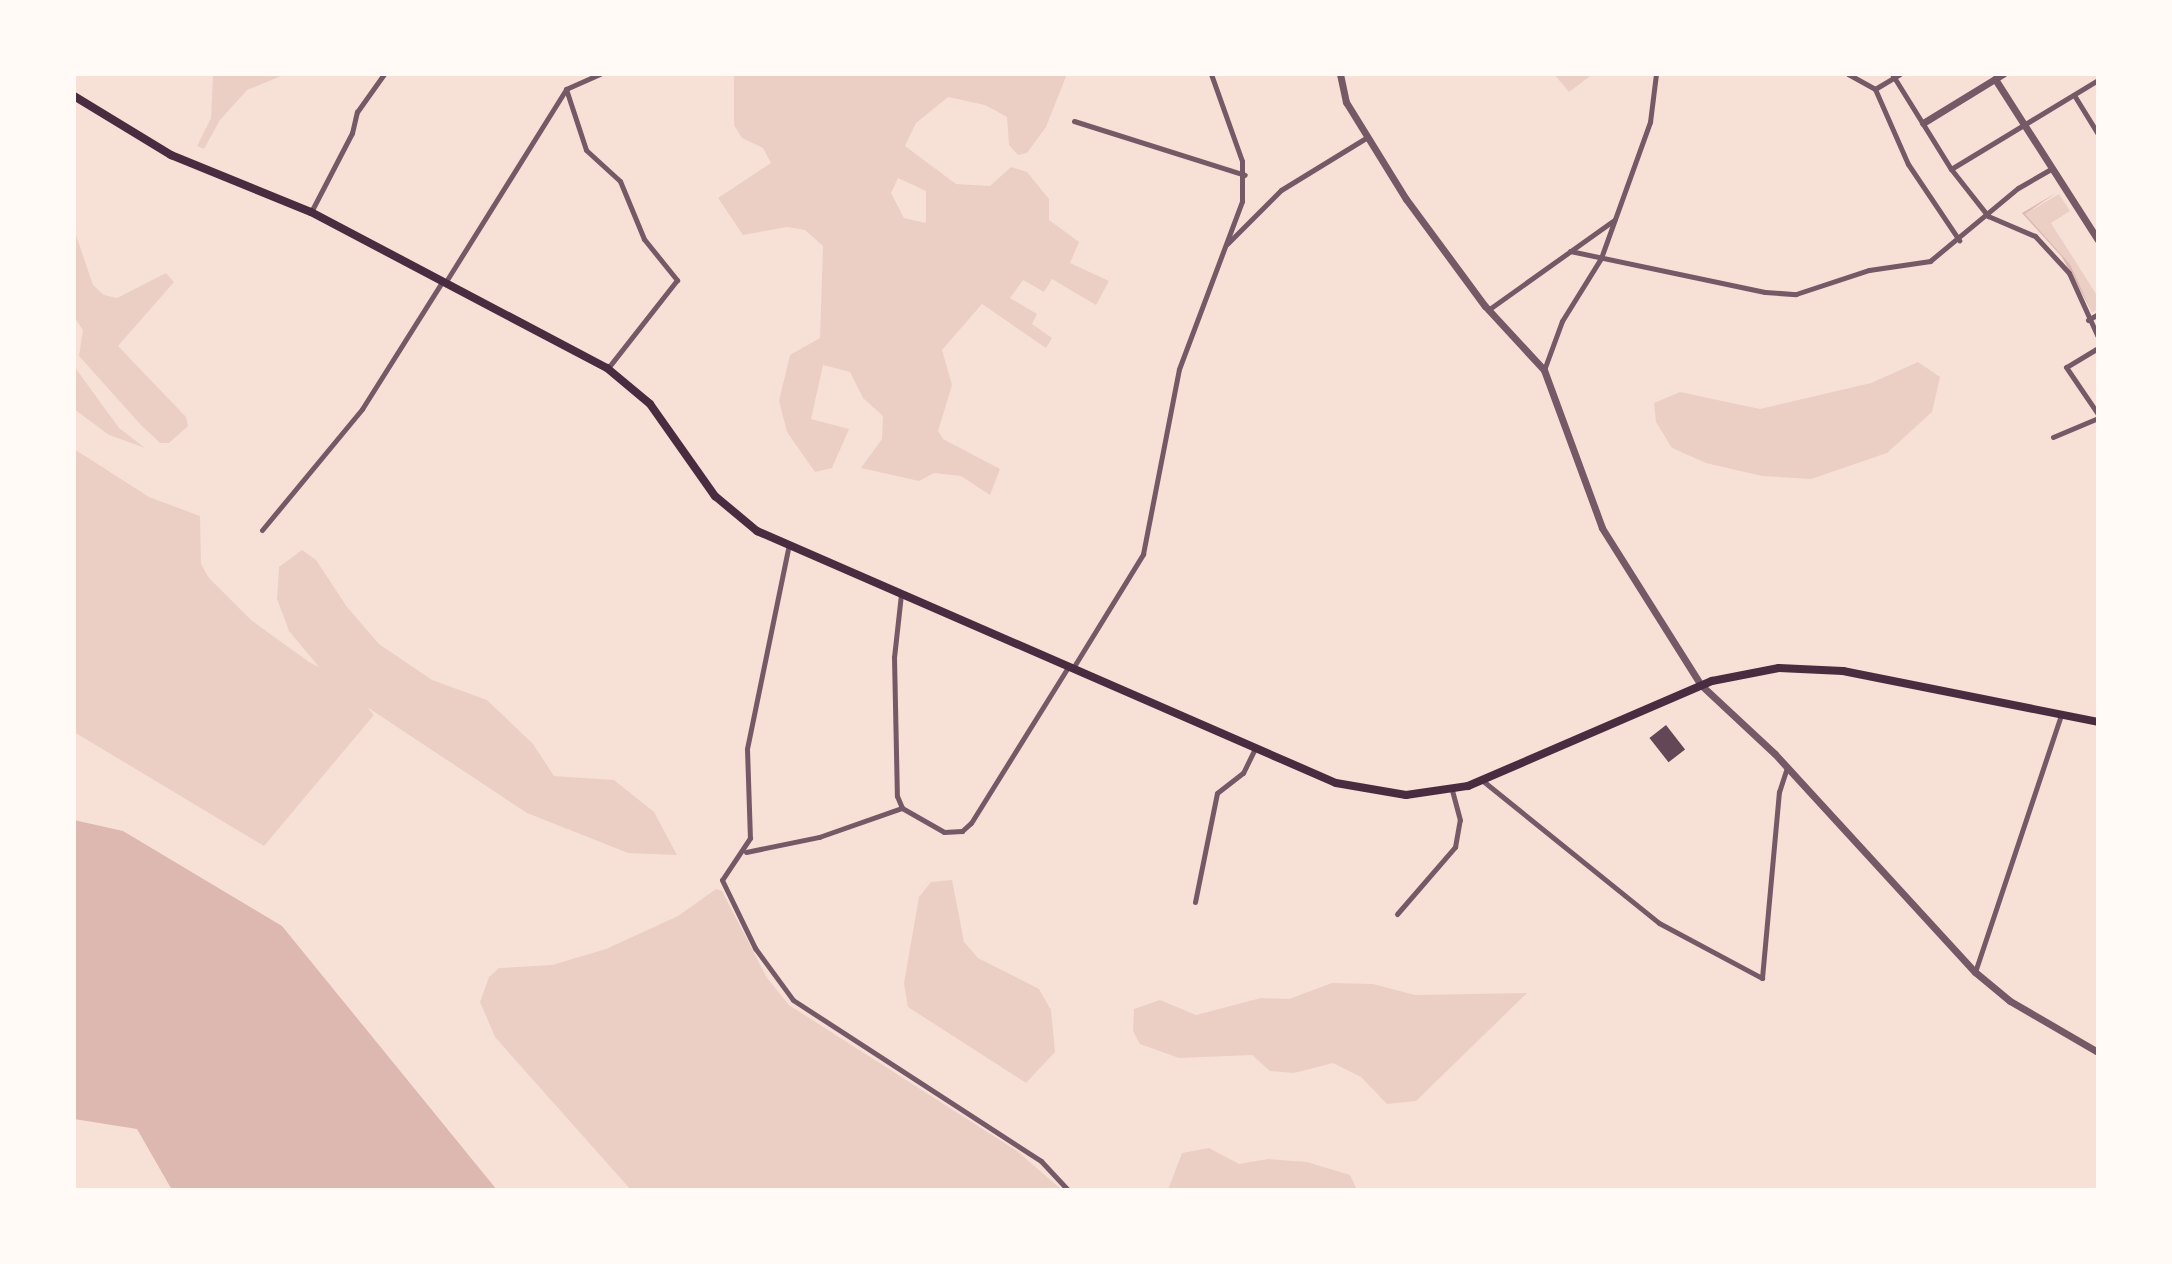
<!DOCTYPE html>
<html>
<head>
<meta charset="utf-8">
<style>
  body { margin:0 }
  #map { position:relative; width:2172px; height:1264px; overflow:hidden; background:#f7e1d7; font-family:Mulish,sans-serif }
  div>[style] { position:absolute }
  .green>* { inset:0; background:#ebcfc5 }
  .water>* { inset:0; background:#dcb8b0 }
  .building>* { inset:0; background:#644757; transform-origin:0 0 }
  .minor>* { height:5px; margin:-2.5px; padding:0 2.5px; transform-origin:2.5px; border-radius:2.5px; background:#755966 }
  .tertiary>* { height:7px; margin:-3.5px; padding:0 3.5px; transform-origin:3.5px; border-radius:3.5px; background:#755966 }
  .primary>* { height:8px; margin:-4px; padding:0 4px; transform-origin:4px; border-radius:4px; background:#4a2c40 }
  span { translate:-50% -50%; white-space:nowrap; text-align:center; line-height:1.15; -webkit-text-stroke:6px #fffaf5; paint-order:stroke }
  .frame { position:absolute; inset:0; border:76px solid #fffaf5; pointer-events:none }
</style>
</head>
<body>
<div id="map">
  <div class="green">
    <div style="clip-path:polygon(213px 74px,286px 74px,247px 90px,220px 120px,204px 149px,197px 146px,211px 118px)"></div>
    <div style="clip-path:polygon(evenodd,734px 74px,1067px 74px,1046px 127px,1027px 153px,1018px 155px,1009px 145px,1007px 117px,985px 105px,948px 97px,916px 123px,905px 146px,956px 184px,990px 186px,1011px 167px,1027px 172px,1049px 199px,1049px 220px,1079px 242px,1070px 263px,1109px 281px,1096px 305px,1052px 279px,1044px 292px,1023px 280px,1010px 298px,1037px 314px,1032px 324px,1052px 338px,1046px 348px,982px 304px,942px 350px,952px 385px,938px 431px,943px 439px,1000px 469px,990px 495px,961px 476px,934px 473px,919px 481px,861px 468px,882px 439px,883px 416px,863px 398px,850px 372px,823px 365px,811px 419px,849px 429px,832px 468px,815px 472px,787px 432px,779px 401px,790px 355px,820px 338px,823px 246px,805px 230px,787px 227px,743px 235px,718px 198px,771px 163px,763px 148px,742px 138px,734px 125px,734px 74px,898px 178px,926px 191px,926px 223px,904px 218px,891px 193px,898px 178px)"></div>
    <div style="clip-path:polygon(1554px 74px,1593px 74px,1569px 92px)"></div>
    <div style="clip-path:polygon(2059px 194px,2070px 211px,2051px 223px,2098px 297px,2098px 309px,2092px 313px,2070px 264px,2025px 214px)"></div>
    <div style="clip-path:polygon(74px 229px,93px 285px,104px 295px,117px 298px,166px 273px,174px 282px,118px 346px,186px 417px,188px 426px,169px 443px,160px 443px,140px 424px,79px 356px,83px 330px,74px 317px)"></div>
    <div style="clip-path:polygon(1918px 362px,1940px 377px,1932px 412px,1887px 453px,1811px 479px,1762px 476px,1706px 463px,1672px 448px,1656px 422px,1654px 403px,1680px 392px,1760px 409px,1871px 383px)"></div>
    <div style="clip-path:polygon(74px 366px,119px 428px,145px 448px,109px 435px,74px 409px)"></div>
    <div style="clip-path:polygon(74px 449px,149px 497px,200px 516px,201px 564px,209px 578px,251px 620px,309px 662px,319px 667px,289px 631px,277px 599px,279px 567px,302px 550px,316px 560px,347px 607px,379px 644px,432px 680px,487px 700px,533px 744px,554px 776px,614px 780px,654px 812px,677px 855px,628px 853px,527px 813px,367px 707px,374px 715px,264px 846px,74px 732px)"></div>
    <div style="clip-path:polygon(952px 880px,964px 942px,978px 958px,1039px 989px,1051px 1010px,1055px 1052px,1026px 1083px,908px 1007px,904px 983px,919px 897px,931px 882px)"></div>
    <div style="clip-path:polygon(716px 889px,722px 891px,767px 978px,789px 1005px,1017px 1151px,1062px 1190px,631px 1190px,495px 1037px,480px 1002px,489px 977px,499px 968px,552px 965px,606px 949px,678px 916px)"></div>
    <div style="clip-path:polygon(1332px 983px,1373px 984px,1415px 995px,1527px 993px,1416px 1101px,1387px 1104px,1361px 1077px,1333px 1063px,1294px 1073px,1270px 1071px,1252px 1055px,1179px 1058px,1140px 1044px,1133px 1031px,1134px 1009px,1160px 1000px,1196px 1015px,1261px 998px,1289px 999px)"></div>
    <div style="clip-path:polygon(1209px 1148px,1239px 1164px,1268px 1159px,1307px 1162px,1350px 1175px,1357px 1190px,1168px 1190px,1182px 1153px)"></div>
  </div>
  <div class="water">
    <div style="clip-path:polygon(2056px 193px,2025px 214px,2070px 264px,2091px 310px,2062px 257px,2022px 213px)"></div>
    <div style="clip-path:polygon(74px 820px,123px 831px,282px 926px,497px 1190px,172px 1190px,137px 1129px,74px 1119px)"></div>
  </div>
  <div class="building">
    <div style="left:1666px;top:725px;width:31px;height:21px;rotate:52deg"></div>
  </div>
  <div class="minor">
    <div style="left:1848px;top:74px;width:31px;rotate:29deg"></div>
    <div style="left:1875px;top:89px;width:82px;rotate:66.3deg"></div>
    <div style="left:1908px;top:164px;width:92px;rotate:56.1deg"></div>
    <div style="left:1892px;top:74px;width:112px;rotate:58.2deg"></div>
    <div style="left:1951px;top:169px;width:60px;rotate:51.8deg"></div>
    <div style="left:1988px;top:216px;width:51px;rotate:23.1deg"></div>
    <div style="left:2035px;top:236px;width:50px;rotate:47.4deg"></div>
    <div style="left:2069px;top:273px;width:70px;rotate:65.6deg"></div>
    <div style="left:566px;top:89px;width:64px;rotate:71.8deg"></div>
    <div style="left:586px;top:150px;width:46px;rotate:42.4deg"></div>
    <div style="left:620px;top:181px;width:63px;rotate:67.5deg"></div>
    <div style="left:644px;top:239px;width:53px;rotate:51.2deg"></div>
    <div style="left:677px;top:280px;width:112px;rotate:128.1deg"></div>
    <div style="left:1875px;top:89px;width:29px;rotate:-31deg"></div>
    <div style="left:2074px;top:95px;width:46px;rotate:58.4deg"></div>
    <div style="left:1074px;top:121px;width:179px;rotate:17.5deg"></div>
    <div style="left:1951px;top:169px;width:172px;rotate:-31.2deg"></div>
    <div style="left:311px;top:212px;width:89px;rotate:-62.6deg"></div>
    <div style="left:352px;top:133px;width:22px;rotate:-77deg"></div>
    <div style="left:357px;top:112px;width:47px;rotate:-54.6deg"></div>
    <div style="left:1227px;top:244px;width:76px;rotate:-45deg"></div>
    <div style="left:1281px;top:190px;width:100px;rotate:-31.5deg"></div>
    <div style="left:1570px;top:251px;width:199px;rotate:11.9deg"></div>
    <div style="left:1765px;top:292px;width:31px;rotate:4deg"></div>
    <div style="left:1796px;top:294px;width:77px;rotate:-18.2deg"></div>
    <div style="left:1869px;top:270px;width:62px;rotate:-8.4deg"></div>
    <div style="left:1930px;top:261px;width:114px;rotate:-39.7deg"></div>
    <div style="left:2018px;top:188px;width:39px;rotate:-30deg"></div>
    <div style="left:445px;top:283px;width:229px;rotate:-58deg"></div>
    <div style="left:566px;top:89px;width:37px;rotate:-24deg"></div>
    <div style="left:1488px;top:310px;width:155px;rotate:-35.5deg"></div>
    <div style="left:2088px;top:320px;width:12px;rotate:-31deg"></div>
    <div style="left:2098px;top:348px;width:37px;rotate:149deg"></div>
    <div style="left:2066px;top:367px;width:57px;rotate:55.8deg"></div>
    <div style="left:1544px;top:370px;width:52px;rotate:-69.8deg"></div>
    <div style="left:1562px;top:321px;width:74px;rotate:-58.2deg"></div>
    <div style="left:1601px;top:258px;width:145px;rotate:-70.2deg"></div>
    <div style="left:1650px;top:122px;width:48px;rotate:-82.9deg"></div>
    <div style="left:2053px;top:437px;width:49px;rotate:-22.9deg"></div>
    <div style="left:262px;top:530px;width:157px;rotate:-50.4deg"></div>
    <div style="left:362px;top:409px;width:150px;rotate:-57.8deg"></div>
    <div style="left:789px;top:544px;width:209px;rotate:101.6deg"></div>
    <div style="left:747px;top:749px;width:89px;rotate:88.1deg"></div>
    <div style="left:750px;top:838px;width:50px;rotate:123.7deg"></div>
    <div style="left:722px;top:880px;width:76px;rotate:64.1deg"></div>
    <div style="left:755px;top:948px;width:64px;rotate:53.8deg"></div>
    <div style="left:793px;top:1000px;width:296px;rotate:33deg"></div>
    <div style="left:1041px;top:1161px;width:40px;rotate:47deg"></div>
    <div style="left:901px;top:594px;width:63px;rotate:96.3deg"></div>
    <div style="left:894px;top:657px;width:139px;rotate:88.8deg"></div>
    <div style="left:897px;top:796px;width:13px;rotate:67deg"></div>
    <div style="left:902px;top:808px;width:48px;rotate:29.7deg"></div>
    <div style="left:944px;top:832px;width:18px;rotate:-3deg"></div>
    <div style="left:962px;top:831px;width:12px;rotate:-42deg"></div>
    <div style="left:971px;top:823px;width:184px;rotate:-58.1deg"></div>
    <div style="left:1073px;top:668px;width:134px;rotate:-58.4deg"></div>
    <div style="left:1143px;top:554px;width:188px;rotate:-79deg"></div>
    <div style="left:1179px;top:369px;width:179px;rotate:-69.4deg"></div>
    <div style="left:1242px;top:201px;width:40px;rotate:-90deg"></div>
    <div style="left:1242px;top:161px;width:92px;rotate:-109.6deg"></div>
    <div style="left:1483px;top:781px;width:226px;rotate:38.9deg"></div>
    <div style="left:1659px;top:923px;width:117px;rotate:28.1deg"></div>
    <div style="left:1762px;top:978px;width:187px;rotate:-84.8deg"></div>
    <div style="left:1779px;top:792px;width:25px;rotate:-72deg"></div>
    <div style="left:746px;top:852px;width:75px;rotate:-11.6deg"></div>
    <div style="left:819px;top:837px;width:88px;rotate:-19.3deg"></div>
    <div style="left:1195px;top:902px;width:111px;rotate:-78.6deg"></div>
    <div style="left:1217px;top:793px;width:33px;rotate:-38deg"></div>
    <div style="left:1243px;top:773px;width:28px;rotate:-64deg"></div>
    <div style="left:1397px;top:914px;width:89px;rotate:-49.1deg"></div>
    <div style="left:1455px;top:847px;width:27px;rotate:-80deg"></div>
    <div style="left:1460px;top:820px;width:31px;rotate:-105deg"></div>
    <div style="left:1975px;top:972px;width:271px;rotate:-71.5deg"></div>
  </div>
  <div class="tertiary">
    <div style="left:1340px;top:74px;width:29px;rotate:78deg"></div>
    <div style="left:1346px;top:102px;width:114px;rotate:58.3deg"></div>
    <div style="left:1406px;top:199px;width:133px;rotate:53.6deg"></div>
    <div style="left:1485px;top:306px;width:87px;rotate:47.3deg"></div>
    <div style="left:1544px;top:370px;width:168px;rotate:69.8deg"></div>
    <div style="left:1602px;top:528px;width:186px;rotate:57.8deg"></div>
    <div style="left:1701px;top:685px;width:101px;rotate:43deg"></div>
    <div style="left:1775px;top:754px;width:296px;rotate:47.5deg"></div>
    <div style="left:1975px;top:972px;width:45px;rotate:39.6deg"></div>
    <div style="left:2010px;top:1001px;width:102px;rotate:30.1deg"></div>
    <div style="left:1995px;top:79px;width:191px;rotate:57.4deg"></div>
    <div style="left:1923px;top:123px;width:94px;rotate:-31.5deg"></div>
  </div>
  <div class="primary">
    <div style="left:74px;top:96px;width:114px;rotate:31.3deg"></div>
    <div style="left:171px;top:155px;width:151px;rotate:22.2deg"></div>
    <div style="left:311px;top:212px;width:335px;rotate:27.8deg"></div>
    <div style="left:607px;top:368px;width:56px;rotate:39.9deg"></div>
    <div style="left:650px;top:404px;width:113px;rotate:54.8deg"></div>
    <div style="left:715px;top:496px;width:55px;rotate:39.8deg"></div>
    <div style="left:757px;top:531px;width:631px;rotate:23.52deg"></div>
    <div style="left:1336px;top:783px;width:71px;rotate:9.7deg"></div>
    <div style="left:1406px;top:795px;width:63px;rotate:-8.3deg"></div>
    <div style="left:1468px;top:786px;width:266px;rotate:-23.3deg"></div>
    <div style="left:1712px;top:681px;width:68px;rotate:-11deg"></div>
    <div style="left:1779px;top:668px;width:64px;rotate:2.7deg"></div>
    <div style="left:1843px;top:671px;width:260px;rotate:11.3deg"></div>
  </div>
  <div class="frame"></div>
</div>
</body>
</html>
